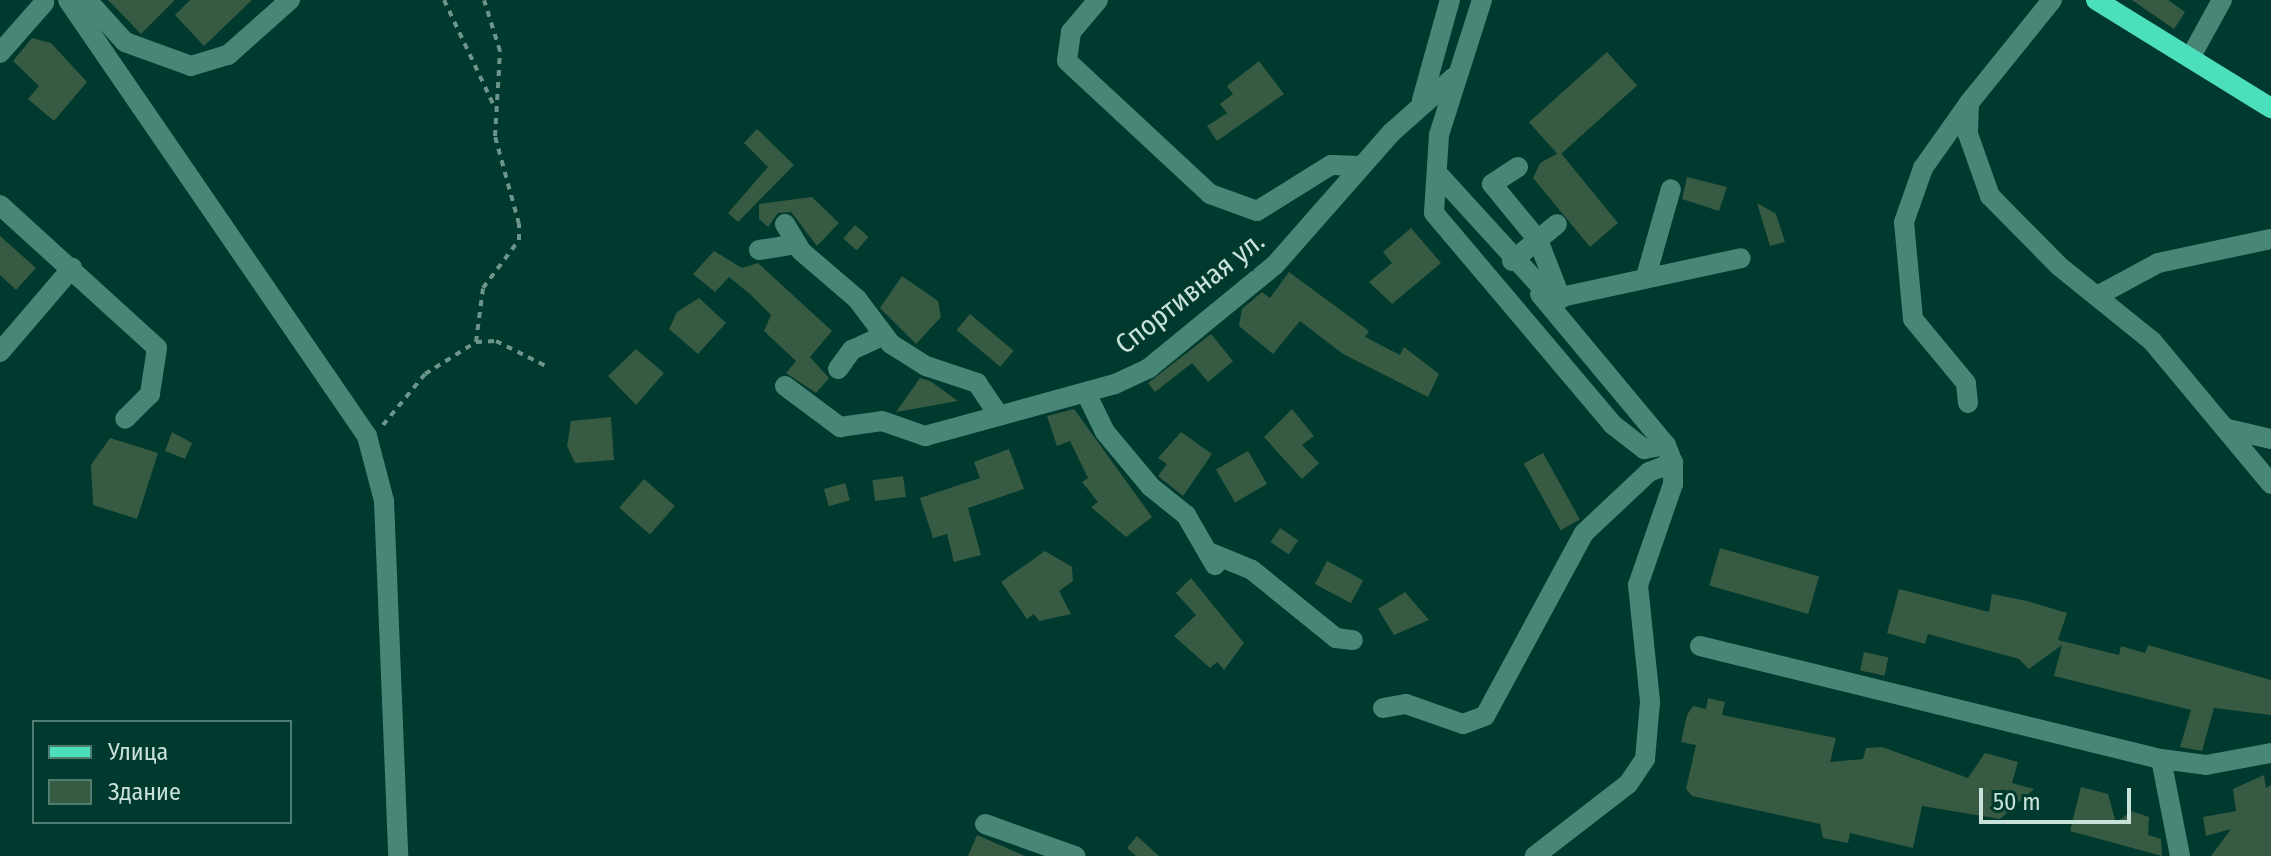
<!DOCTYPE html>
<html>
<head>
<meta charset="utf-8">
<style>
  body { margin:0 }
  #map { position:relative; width:2271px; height:856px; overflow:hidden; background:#00392d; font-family:"Fira Sans Condensed",sans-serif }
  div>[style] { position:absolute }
  .building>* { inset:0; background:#365b42; transform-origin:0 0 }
  .path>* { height:4px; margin-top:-2px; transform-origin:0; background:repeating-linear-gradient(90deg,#6d958b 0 6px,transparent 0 12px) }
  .minor>* { height:20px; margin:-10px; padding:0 10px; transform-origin:10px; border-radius:10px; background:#488776 }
  .major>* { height:20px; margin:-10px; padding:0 10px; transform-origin:10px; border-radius:10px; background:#4cdfbc }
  span { translate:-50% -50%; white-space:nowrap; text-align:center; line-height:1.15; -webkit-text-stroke:8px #00392d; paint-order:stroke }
  .street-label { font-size:28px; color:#c8e2d9 }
  .legend { position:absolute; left:32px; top:720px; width:260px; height:104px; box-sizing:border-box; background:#00392d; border:2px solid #507d72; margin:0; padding:10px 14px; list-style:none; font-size:24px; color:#c8e2d9 }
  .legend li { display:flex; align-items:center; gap:16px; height:40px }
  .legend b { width:40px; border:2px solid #507d72 }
  .scale { position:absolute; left:1979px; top:788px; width:152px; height:36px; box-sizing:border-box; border:4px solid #c8e2d9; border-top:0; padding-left:10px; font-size:24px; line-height:28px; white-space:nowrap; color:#c8e2d9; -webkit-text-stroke:6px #00392d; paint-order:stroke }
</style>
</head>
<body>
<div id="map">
  <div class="building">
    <div style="clip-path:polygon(108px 0,175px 0,141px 34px)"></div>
    <div style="clip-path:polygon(190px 0,252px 0,204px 46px,175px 15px)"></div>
    <div style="clip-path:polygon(2132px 0,2168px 0,2185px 12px,2174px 29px)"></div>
    <div style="clip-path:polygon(32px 38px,51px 43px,87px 82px,54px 121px,28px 99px,39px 86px,13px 61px)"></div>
    <div style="left:1607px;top:52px;width:45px;height:105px;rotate:48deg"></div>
    <div style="clip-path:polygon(1259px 61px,1284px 94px,1217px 141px,1207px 126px,1227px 113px,1220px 104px,1233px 94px,1227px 86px)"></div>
    <div style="clip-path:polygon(757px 129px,794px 165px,738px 222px,728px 213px,768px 167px,744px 143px)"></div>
    <div style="clip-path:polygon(1560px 152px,1618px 223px,1590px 247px,1533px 178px,1540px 163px)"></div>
    <div style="clip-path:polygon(1687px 177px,1727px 187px,1719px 211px,1682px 199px)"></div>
    <div style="clip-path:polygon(812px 197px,839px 223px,817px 246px,791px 212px,778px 213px,768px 227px,759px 219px,759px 204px)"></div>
    <div style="clip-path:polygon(1757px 203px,1776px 214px,1785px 242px,1770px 246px)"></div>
    <div style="left:855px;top:225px;width:18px;height:18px;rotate:41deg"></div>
    <div style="clip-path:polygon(1411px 228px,1441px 263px,1392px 304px,1369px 282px,1392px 263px,1383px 252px)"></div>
    <div style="clip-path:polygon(0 236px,36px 268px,16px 290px,0 275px)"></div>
    <div style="clip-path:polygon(714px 251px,742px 268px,758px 263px,832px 331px,810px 357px,829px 378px,816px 393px,786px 373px,796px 361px,764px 331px,771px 315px,751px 295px,729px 277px,715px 292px,693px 274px)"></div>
    <div style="clip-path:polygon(1289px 272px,1369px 331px,1365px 337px,1400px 355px,1404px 347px,1439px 374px,1428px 397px,1343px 354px,1300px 321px,1273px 354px,1239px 326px,1242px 309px,1262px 292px,1270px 298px)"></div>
    <div style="clip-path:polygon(902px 276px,938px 301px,941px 317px,916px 344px,880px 308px)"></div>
    <div style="clip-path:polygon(699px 298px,726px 323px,698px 354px,669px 329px,677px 312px)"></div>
    <div style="left:970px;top:314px;width:57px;height:21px;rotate:40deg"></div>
    <div style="clip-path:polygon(1211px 334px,1233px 361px,1208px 382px,1192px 363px,1155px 392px,1148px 383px)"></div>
    <div style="clip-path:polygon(636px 349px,664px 373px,636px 405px,608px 376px)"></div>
    <div style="clip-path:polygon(920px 378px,930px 381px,958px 401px,896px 412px)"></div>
    <div style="clip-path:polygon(1074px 409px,1152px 517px,1126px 537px,1091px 507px,1098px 502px,1082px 482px,1088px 478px,1070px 441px,1057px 446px,1047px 416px)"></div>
    <div style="clip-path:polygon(1292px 409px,1314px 436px,1302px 445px,1319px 463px,1302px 479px,1264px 437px)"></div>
    <div style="clip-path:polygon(611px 417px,614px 460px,575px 463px,567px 446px,571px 421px)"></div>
    <div style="clip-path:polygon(172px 432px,192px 443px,185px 459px,165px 451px)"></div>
    <div style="clip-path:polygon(1181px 432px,1212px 454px,1183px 496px,1158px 476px,1167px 464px,1158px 458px)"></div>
    <div style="clip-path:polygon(110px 438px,158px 453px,137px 519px,93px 505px,91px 465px)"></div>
    <div style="clip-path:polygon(1009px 449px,1024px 489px,968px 508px,981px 555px,954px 562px,947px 534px,933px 538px,920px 498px,980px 478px,974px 462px)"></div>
    <div style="left:1248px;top:451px;width:38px;height:37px;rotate:60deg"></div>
    <div style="left:1543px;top:453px;width:76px;height:22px;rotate:61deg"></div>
    <div style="left:903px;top:476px;width:21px;height:31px;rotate:82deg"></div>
    <div style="left:644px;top:479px;width:41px;height:38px;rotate:41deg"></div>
    <div style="left:845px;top:483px;width:18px;height:22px;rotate:74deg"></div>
    <div style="left:1280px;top:528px;width:22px;height:17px;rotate:34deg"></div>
    <div style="left:1720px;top:548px;width:103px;height:39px;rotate:16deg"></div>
    <div style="clip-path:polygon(1045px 551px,1072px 567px,1073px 581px,1059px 591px,1071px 614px,1039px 621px,1034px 614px,1027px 619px,1001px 582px)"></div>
    <div style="left:1327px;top:561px;width:41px;height:26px;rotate:28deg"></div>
    <div style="clip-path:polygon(1191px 578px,1244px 643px,1224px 670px,1217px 662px,1210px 668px,1174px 636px,1196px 615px,1176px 593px)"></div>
    <div style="clip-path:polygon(1899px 589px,1989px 612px,1992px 594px,2027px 601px,2067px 613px,2058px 640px,2119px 655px,2121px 646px,2145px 653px,2148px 645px,2271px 680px,2271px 715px,2214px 708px,2202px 751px,2180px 747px,2191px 710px,2054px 676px,2062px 645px,2029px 669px,2019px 659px,1928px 634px,1925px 644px,1887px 633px)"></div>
    <div style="clip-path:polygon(1405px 592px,1429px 620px,1394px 635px,1378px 609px)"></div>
    <div style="left:1864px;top:652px;width:25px;height:19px;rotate:12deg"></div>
    <div style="clip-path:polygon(1708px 698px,1725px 702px,1722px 715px,1836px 738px,1830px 762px,1863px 759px,1866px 748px,1882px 747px,1968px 778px,1985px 753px,2018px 762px,2012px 783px,2034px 789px,2000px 819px,1922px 806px,1913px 848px,1850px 833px,1848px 843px,1823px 838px,1820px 824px,1692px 796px,1686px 789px,1696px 745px,1681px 742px,1687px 715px,1693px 706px,1706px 709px)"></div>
    <div style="clip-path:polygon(2264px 775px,2266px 788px,2271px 785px,2271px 856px,2211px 856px,2231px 829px,2206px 836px,2203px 817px,2236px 811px,2233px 789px)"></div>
    <div style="clip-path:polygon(2081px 787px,2108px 794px,2116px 823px,2131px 811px,2149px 817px,2148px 835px,2161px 839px,2162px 856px,2070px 831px)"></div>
    <div style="clip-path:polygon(977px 835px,1025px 856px,968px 856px)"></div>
    <div style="clip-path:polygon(1137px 836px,1159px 856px,1136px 856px,1127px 848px)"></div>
  </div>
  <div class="path">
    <div style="left:444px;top:0;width:117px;rotate:64.7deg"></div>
    <div style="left:476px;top:342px;width:54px;rotate:-82.6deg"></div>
    <div style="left:483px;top:288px;width:60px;rotate:-53.1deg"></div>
    <div style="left:519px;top:240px;width:16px;rotate:-90deg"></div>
    <div style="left:519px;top:224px;width:91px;rotate:-105.3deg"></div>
    <div style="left:495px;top:136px;width:85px;rotate:-86.6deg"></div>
    <div style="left:500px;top:51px;width:53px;rotate:-107.4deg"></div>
    <div style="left:383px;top:425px;width:66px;rotate:-50.5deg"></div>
    <div style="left:425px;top:374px;width:60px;rotate:-32.1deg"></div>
    <div style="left:476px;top:342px;width:20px;rotate:-3deg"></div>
    <div style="left:496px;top:341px;width:58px;rotate:26.6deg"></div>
  </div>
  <div class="minor">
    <div style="left:68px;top:0;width:529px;rotate:55.56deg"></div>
    <div style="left:367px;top:436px;width:67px;rotate:75.3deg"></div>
    <div style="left:384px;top:501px;width:355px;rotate:87.7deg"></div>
    <div style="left:87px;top:0;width:57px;rotate:47.9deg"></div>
    <div style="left:125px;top:42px;width:70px;rotate:20deg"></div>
    <div style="left:191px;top:66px;width:39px;rotate:-17deg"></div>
    <div style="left:228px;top:55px;width:83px;rotate:-41.6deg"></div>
    <div style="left:1098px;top:0;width:42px;rotate:130.2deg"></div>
    <div style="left:1071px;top:32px;width:29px;rotate:98deg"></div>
    <div style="left:1067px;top:61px;width:195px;rotate:42.9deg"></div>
    <div style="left:1210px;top:194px;width:50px;rotate:19.9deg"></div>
    <div style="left:1257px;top:211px;width:87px;rotate:-31.9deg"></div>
    <div style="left:1331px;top:165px;width:29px;rotate:2deg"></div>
    <div style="left:1482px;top:0;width:142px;rotate:107.7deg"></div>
    <div style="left:1439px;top:135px;width:78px;rotate:93.7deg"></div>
    <div style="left:1434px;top:213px;width:276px;rotate:49.8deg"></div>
    <div style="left:1612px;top:424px;width:41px;rotate:38deg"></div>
    <div style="left:1644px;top:449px;width:22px;rotate:-10deg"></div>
    <div style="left:1666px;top:445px;width:19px;rotate:69deg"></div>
    <div style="left:1673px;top:463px;width:21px;rotate:90deg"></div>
    <div style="left:1673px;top:484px;width:107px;rotate:109.1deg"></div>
    <div style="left:1638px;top:585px;width:118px;rotate:84.1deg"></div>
    <div style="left:1650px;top:702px;width:57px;rotate:95deg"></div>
    <div style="left:1645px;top:759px;width:30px;rotate:124deg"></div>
    <div style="left:1628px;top:784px;width:118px;rotate:142.3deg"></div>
    <div style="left:2052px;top:0;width:132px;rotate:128.9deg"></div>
    <div style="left:1969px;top:103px;width:31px;rotate:92deg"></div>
    <div style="left:1968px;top:134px;width:66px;rotate:70.5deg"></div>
    <div style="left:1990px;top:196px;width:98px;rotate:45.4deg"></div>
    <div style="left:2059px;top:266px;width:119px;rotate:38.9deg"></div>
    <div style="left:2152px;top:341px;width:186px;rotate:50.2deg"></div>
    <div style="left:0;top:53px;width:67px;rotate:-48.7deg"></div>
    <div style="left:2190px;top:58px;width:66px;rotate:-61.1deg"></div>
    <div style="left:1422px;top:100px;width:104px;rotate:-74.4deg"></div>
    <div style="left:1518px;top:167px;width:31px;rotate:147deg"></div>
    <div style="left:1492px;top:184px;width:72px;rotate:50.6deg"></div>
    <div style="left:1538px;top:240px;width:63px;rotate:68.7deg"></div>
    <div style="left:1438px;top:174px;width:169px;rotate:47.6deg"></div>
    <div style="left:1552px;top:299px;width:193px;rotate:-12.2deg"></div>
    <div style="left:0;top:205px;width:212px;rotate:42.3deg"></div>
    <div style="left:157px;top:348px;width:47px;rotate:98.7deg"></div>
    <div style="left:150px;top:394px;width:35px;rotate:135deg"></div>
    <div style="left:785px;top:224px;width:31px;rotate:59deg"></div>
    <div style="left:801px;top:251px;width:74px;rotate:40.6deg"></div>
    <div style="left:857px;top:299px;width:56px;rotate:52.9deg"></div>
    <div style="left:891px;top:344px;width:41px;rotate:32.2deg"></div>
    <div style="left:926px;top:366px;width:54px;rotate:18.4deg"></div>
    <div style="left:977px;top:383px;width:37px;rotate:56deg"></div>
    <div style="left:759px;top:250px;width:38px;rotate:-9deg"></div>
    <div style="left:1512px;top:261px;width:58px;rotate:-39.4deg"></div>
    <div style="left:1647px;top:273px;width:87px;rotate:-74.1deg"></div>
    <div style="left:1540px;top:294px;width:197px;rotate:50.2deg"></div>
    <div style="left:2097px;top:296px;width:69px;rotate:-28.4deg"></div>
    <div style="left:2158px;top:263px;width:116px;rotate:-12deg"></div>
    <div style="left:0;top:352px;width:111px;rotate:-49.4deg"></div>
    <div style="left:838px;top:369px;width:24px;rotate:-54deg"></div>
    <div style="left:852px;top:350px;width:35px;rotate:-25deg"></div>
    <div style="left:785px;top:386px;width:69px;rotate:36.7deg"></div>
    <div style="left:840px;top:427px;width:42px;rotate:-8.1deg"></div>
    <div style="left:882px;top:421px;width:46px;rotate:19.2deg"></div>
    <div style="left:925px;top:436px;width:197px;rotate:-15.3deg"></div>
    <div style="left:1115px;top:384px;width:38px;rotate:-25deg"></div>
    <div style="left:1149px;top:368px;width:163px;rotate:-39.3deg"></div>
    <div style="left:1275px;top:265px;width:176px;rotate:-48.7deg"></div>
    <div style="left:1391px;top:133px;width:84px;rotate:-41.6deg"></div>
    <div style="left:1086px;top:393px;width:43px;rotate:64deg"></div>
    <div style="left:1105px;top:432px;width:72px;rotate:50.1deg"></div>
    <div style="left:1151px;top:487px;width:45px;rotate:38.7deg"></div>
    <div style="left:1186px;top:515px;width:58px;rotate:59.9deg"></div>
    <div style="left:1968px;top:403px;width:20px;rotate:-96deg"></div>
    <div style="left:1966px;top:383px;width:83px;rotate:-129.6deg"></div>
    <div style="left:1913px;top:319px;width:97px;rotate:-95.3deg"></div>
    <div style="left:1904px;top:222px;width:57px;rotate:-70.6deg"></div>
    <div style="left:1923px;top:168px;width:80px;rotate:-54.7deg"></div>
    <div style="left:2228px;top:429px;width:44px;rotate:13.1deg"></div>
    <div style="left:1211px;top:553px;width:44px;rotate:22.5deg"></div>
    <div style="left:1252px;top:570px;width:108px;rotate:39deg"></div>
    <div style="left:1336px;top:638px;width:17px;rotate:7deg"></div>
    <div style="left:1700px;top:646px;width:475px;rotate:13.8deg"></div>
    <div style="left:2161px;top:759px;width:45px;rotate:7.6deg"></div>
    <div style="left:2206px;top:765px;width:66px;rotate:-10.5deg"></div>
    <div style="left:1383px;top:708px;width:23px;rotate:-10deg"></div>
    <div style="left:1406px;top:704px;width:60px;rotate:19.3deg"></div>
    <div style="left:1463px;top:724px;width:23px;rotate:-20deg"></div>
    <div style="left:1485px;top:716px;width:208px;rotate:-61.6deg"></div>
    <div style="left:1584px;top:533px;width:89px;rotate:-43.2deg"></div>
    <div style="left:1649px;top:472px;width:26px;rotate:-21deg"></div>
    <div style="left:2161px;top:759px;width:99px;rotate:78.9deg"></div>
    <div style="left:985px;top:824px;width:96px;rotate:19.6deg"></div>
  </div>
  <div class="major">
    <div style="left:2096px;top:0;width:206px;rotate:31.7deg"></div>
  </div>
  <div class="street-label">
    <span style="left:1190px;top:293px;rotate:-38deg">Спортивная ул.</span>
  </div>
  <ul class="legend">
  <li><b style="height:10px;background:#4cdfbc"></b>Улица</li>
  <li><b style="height:22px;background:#365b42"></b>Здание</li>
  </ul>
  <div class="scale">50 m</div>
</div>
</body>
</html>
